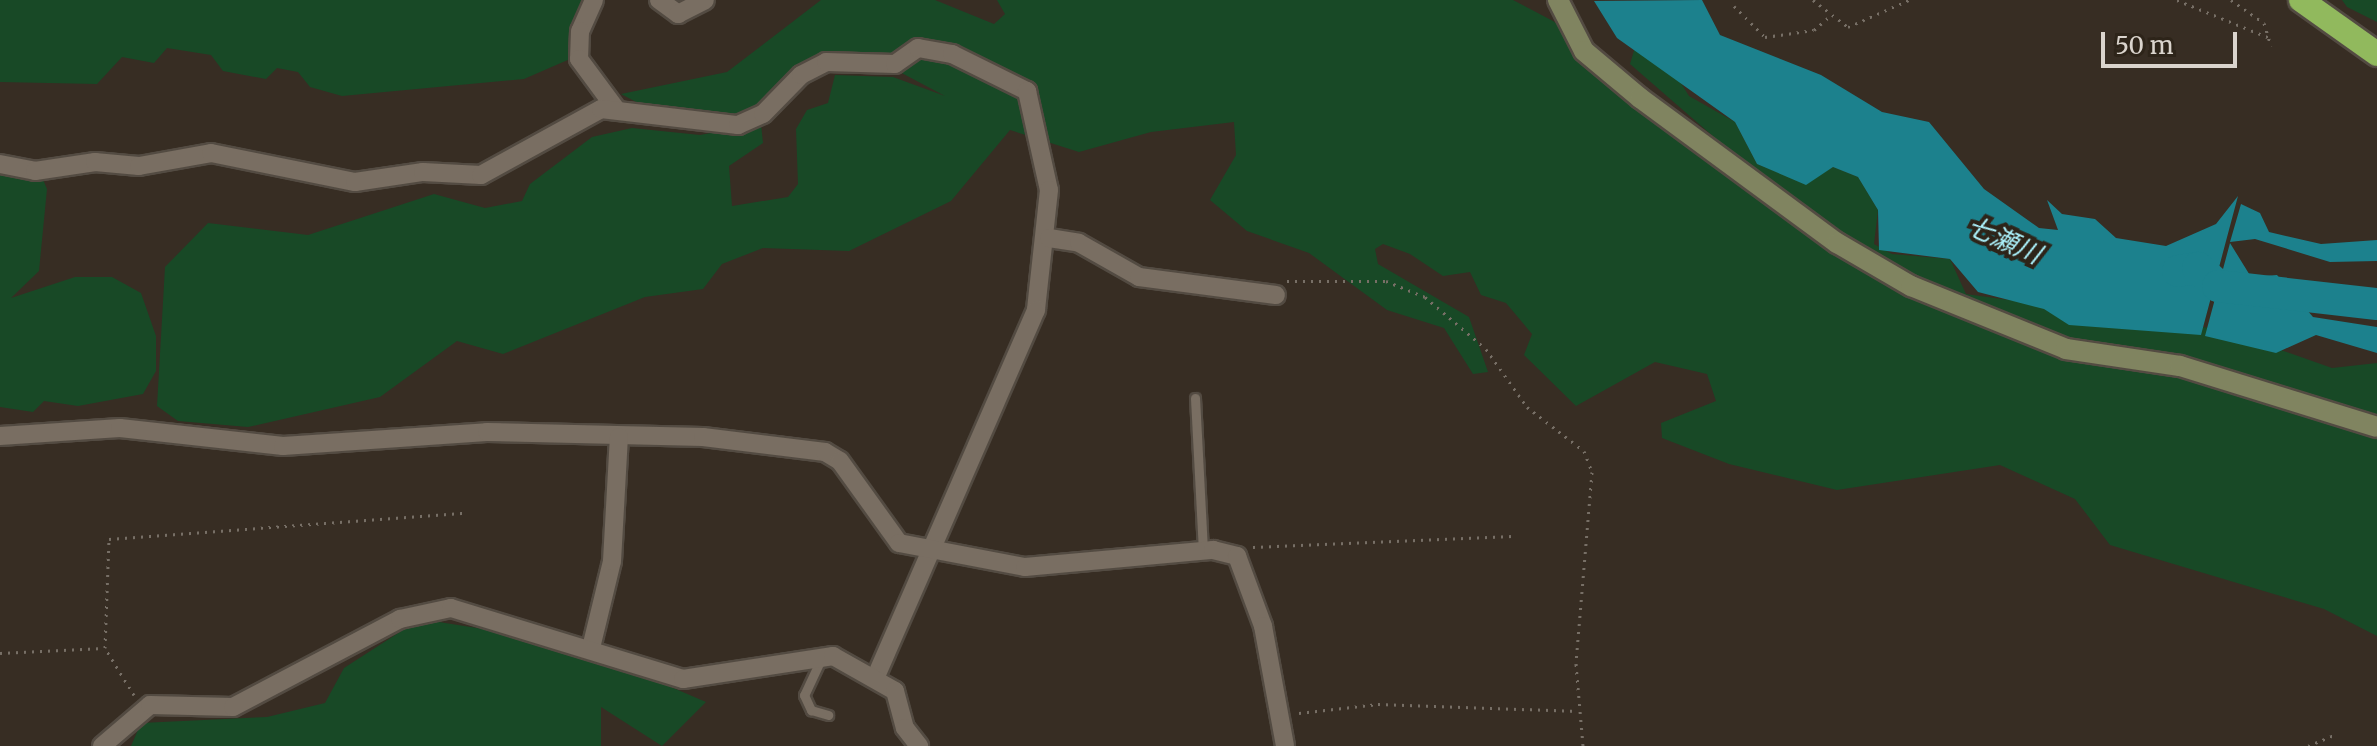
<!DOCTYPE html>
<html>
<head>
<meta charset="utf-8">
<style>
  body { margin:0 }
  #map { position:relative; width:2377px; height:746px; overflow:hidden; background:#372d23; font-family:Merriweather,"Noto Sans JP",serif }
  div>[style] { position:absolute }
  .green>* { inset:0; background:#184926 }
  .water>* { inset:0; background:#1c818d }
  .river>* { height:32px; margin:-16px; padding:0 16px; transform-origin:16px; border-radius:16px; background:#1c818d }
  .path>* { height:3px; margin-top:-1.5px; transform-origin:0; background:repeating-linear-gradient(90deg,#776f66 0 2px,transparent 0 8px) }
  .roads { filter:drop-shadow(2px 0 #534b42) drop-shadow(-2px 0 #534b42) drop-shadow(0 2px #534b42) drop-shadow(0 -2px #534b42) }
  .lane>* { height:9px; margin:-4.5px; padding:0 4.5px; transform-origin:4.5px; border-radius:4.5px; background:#796e62 }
  .street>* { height:18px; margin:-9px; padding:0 9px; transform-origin:9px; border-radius:9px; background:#796e62 }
  .secondary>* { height:20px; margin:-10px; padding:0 10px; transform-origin:10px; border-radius:10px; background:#808460 }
  .highway>* { height:24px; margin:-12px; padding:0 12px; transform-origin:12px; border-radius:12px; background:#91b95d }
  span { translate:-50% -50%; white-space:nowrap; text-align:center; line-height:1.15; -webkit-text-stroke:8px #2d2419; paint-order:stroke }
  .water-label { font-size:26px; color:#acf2fc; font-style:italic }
  .scale { position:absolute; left:2101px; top:32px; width:136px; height:36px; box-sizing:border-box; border:4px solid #dad4cd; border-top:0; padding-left:10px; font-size:24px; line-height:28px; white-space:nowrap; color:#dad4cd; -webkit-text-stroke:6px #2d2419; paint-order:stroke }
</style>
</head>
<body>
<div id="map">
  <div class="green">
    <div style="clip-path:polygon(0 0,597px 0,570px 59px,524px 79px,342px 96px,310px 87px,298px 72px,277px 68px,266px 79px,223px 71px,211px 55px,167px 48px,154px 63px,122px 57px,97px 84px,0 82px)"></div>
    <div style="clip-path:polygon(821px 0,935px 0,994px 24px,1005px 14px,997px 0,1513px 0,1553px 21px,1745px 164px,1630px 64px,1635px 47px,1669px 64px,1689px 96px,1735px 122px,1757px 164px,1799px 181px,1833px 167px,1858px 177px,1878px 210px,1874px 244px,1892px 254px,1950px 259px,1966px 294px,2224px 330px,2332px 368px,2377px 363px,2377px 418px,2324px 416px,2377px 438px,2377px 636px,2324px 609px,2110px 545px,2075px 499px,2000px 465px,1837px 490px,1729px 464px,1662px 438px,1661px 423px,1716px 401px,1707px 374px,1655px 362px,1576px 406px,1524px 355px,1532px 334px,1506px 303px,1481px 295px,1470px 272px,1443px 276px,1410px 254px,1383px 244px,1375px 249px,1378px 264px,1469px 317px,1488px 372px,1473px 374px,1444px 328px,1387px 310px,1309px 253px,1247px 231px,1210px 200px,1236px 155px,1234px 122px,1151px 132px,1079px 152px,1010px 130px,951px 201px,849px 251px,763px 248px,722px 264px,703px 289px,645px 297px,503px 354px,457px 341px,380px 397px,248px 427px,178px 421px,157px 406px,165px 267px,208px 223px,308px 235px,434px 194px,485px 208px,522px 201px,530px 184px,592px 137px,632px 128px,700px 135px,761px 124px,763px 143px,729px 166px,732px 206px,788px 197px,798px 184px,796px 129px,807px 110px,828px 103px,835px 75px,893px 77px,945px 96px,864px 53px,829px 56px,755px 109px,735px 115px,640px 104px,621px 94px,727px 72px)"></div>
    <div style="clip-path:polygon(2342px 0,2377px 0,2377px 22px,2347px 7px)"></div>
    <div style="clip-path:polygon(0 164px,42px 177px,47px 189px,39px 271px,11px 298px,75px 277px,112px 277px,141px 293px,156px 336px,156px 371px,143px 394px,78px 406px,44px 401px,33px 412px,0 407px)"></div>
    <div style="clip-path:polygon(420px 619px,566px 642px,706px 702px,662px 746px,601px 707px,601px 746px,131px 746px,141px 723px,267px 717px,325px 703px,344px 668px)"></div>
  </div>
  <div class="water">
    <div style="clip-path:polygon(1702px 0,1720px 35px,1821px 75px,1882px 112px,1929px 122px,1984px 189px,2039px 228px,2058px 230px,2047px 200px,2062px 214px,2095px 219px,2116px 238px,2166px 246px,2216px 224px,2238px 196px,2201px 335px,2069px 325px,2044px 309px,1978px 292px,1950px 259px,1879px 250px,1878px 210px,1858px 177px,1833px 167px,1806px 185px,1757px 164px,1735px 122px,1617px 38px,1594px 1px)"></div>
    <div style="clip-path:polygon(2241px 204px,2260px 213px,2269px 232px,2321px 244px,2377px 240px,2377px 261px,2330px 262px,2255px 239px,2230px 242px)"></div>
    <div style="clip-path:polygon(2230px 243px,2251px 277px,2277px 275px,2313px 317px,2377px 327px,2377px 353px,2316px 335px,2276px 353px,2205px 336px)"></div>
  </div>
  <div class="river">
    <div style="left:2178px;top:271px;width:20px;rotate:-9deg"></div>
    <div style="left:2198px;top:268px;width:27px;rotate:42deg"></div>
    <div style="left:2218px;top:286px;width:160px;rotate:6.5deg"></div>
  </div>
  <div class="path">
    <div style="left:1813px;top:0;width:44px;rotate:37.6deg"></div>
    <div style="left:1848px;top:27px;width:67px;rotate:-23.9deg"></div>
    <div style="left:2177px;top:0;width:100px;rotate:22.2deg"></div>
    <div style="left:2231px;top:0;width:40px;rotate:34.9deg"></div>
    <div style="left:2264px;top:23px;width:24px;rotate:73deg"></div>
    <div style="left:1734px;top:6px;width:44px;rotate:45deg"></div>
    <div style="left:1765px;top:37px;width:49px;rotate:-8.1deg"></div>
    <div style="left:1814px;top:30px;width:20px;rotate:-41deg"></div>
    <div style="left:1287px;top:281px;width:99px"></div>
    <div style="left:1386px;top:281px;width:42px;rotate:22.3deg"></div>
    <div style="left:1425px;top:297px;width:80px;rotate:40.4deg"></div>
    <div style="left:1486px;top:349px;width:71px;rotate:54.7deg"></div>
    <div style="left:1527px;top:407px;width:72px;rotate:37.7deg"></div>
    <div style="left:1584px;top:451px;width:22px;rotate:69deg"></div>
    <div style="left:1592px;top:472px;width:193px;rotate:94.8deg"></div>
    <div style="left:1576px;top:664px;width:82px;rotate:85.1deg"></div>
    <div style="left:1253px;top:547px;width:260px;rotate:-2.4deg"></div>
    <div style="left:0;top:653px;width:104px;rotate:-2.8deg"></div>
    <div style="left:134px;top:695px;width:55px;rotate:-121.7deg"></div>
    <div style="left:105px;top:648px;width:109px;rotate:-87.9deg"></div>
    <div style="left:109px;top:539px;width:357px;rotate:-4.2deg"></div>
    <div style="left:1299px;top:713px;width:80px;rotate:-6.5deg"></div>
    <div style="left:1378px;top:704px;width:200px;rotate:2deg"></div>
    <div style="left:2308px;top:746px;width:30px;rotate:-23deg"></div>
  </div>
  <div class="roads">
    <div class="lane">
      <div style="left:1195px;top:398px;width:153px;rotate:87deg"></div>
      <div style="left:821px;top:659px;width:40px;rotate:115deg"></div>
      <div style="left:804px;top:695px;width:17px;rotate:65deg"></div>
      <div style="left:811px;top:710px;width:18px;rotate:16deg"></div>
    </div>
    <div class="street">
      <div style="left:594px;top:0;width:34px;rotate:114deg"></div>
      <div style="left:580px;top:31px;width:28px;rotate:92deg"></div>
      <div style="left:579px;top:59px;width:62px;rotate:53.5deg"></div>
      <div style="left:659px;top:0;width:24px;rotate:36deg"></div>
      <div style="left:678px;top:14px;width:30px;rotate:-27deg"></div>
      <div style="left:0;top:164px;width:36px;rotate:11deg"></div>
      <div style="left:35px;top:171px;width:61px;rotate:-8.5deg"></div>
      <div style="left:95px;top:162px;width:44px;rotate:5.2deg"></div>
      <div style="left:139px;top:166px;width:73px;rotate:-10.2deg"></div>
      <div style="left:211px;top:153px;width:147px;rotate:11.4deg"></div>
      <div style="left:355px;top:182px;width:69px;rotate:-8.4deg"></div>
      <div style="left:423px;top:172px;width:58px;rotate:3deg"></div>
      <div style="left:481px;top:175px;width:137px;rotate:-28.8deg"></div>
      <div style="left:601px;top:109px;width:138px;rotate:6.7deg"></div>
      <div style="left:738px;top:125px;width:27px;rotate:-24deg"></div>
      <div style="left:763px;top:114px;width:54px;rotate:-45.7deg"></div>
      <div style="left:801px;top:75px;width:28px;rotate:-27deg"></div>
      <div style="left:826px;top:62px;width:69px;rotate:1.7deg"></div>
      <div style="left:895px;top:64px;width:28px;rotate:-35deg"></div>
      <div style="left:918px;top:48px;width:35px;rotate:10deg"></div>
      <div style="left:952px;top:54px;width:84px;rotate:26.3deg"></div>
      <div style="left:1027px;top:91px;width:101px;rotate:77.5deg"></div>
      <div style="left:1049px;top:190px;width:121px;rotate:96.2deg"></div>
      <div style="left:1036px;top:310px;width:399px;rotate:113.6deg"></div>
      <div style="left:1049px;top:238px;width:30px;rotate:9deg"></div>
      <div style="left:1079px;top:243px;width:69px;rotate:29.5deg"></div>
      <div style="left:1139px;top:277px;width:138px;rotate:7.5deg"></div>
      <div style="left:0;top:436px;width:120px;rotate:-3.8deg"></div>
      <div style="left:120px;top:428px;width:164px;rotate:6.3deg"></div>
      <div style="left:283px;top:446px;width:204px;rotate:-3.9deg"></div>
      <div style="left:487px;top:432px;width:216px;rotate:1.3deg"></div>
      <div style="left:703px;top:437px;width:123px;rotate:7deg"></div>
      <div style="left:825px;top:452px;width:17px;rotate:31deg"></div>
      <div style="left:840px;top:461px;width:101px;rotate:54.3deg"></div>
      <div style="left:899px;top:543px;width:128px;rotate:10.8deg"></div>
      <div style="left:1025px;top:567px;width:189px;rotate:-5.2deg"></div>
      <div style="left:1213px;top:550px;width:25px;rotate:14deg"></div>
      <div style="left:1237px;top:556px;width:75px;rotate:69.6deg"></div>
      <div style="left:1263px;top:626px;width:122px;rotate:79.6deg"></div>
      <div style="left:591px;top:648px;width:89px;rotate:-76.4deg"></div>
      <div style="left:612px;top:561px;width:124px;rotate:-86.8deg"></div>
      <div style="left:102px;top:746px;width:63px;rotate:-40.5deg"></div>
      <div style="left:150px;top:705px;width:83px;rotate:1.4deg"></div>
      <div style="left:233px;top:707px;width:189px;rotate:-27.8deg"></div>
      <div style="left:400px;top:619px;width:52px;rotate:-12.2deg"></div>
      <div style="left:451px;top:608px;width:243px;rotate:17deg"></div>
      <div style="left:683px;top:679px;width:152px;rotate:-8.7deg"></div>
      <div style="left:833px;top:656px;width:71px;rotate:29.4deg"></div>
      <div style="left:895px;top:691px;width:38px;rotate:75deg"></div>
      <div style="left:905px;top:728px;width:23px;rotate:52deg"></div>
    </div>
    <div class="secondary">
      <div style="left:1558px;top:0;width:57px;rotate:63deg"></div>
      <div style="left:1584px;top:51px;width:73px;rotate:40deg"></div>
      <div style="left:1640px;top:98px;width:245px;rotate:36.4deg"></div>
      <div style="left:1837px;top:243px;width:86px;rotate:30.2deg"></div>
      <div style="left:1911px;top:286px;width:167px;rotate:22.1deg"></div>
      <div style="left:2066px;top:349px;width:115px;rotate:8.5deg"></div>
      <div style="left:2180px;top:366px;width:206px;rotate:17.2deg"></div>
    </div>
    <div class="highway">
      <div style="left:2301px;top:0;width:93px;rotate:35.4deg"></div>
    </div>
  </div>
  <div class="water-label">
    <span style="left:2004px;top:240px;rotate:24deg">七瀬川</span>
  </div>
  <div class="scale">50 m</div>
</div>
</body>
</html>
